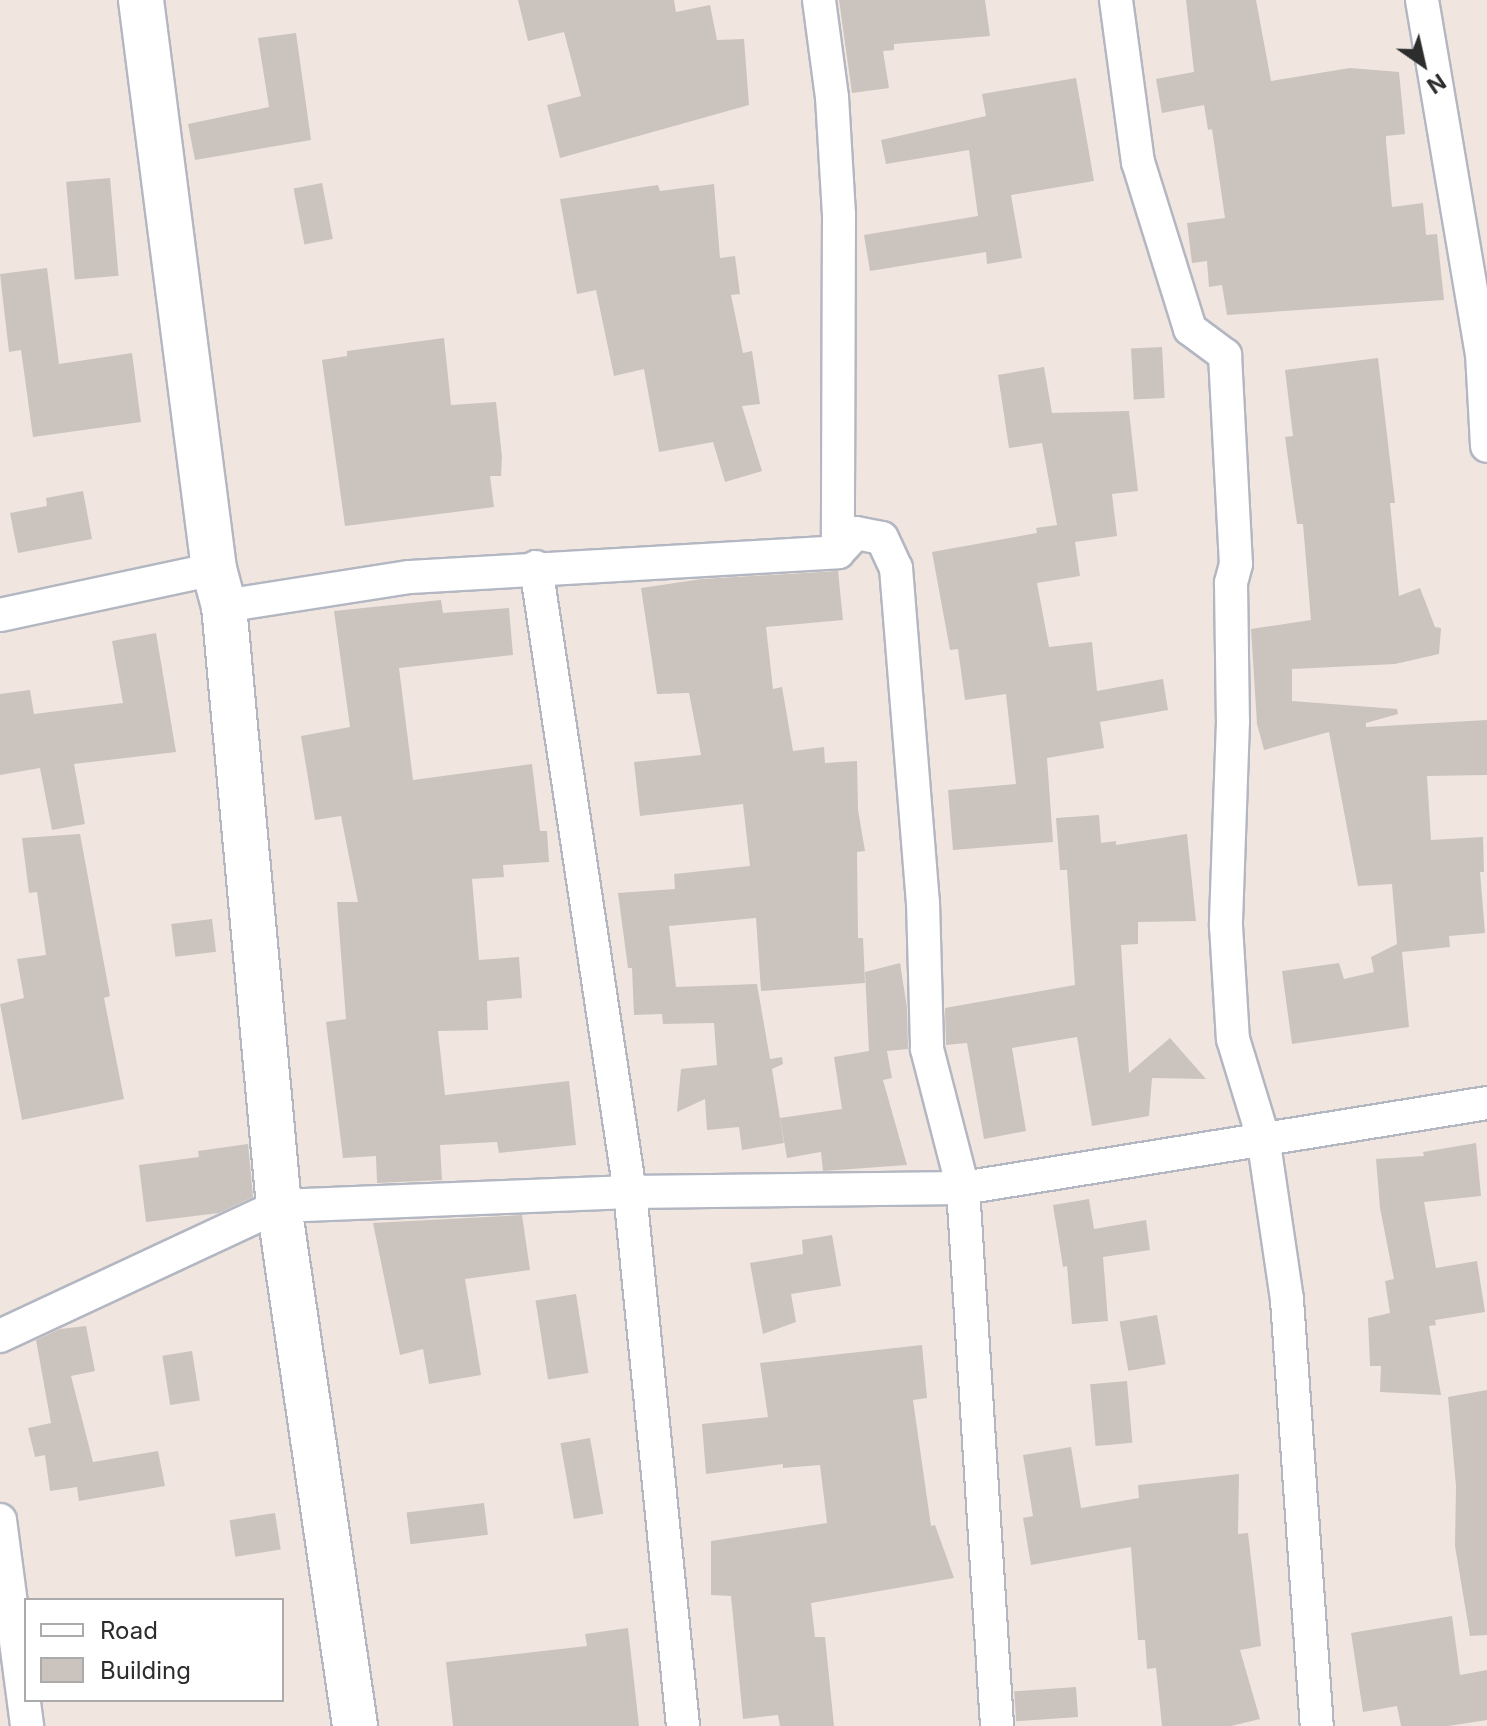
<!DOCTYPE html>
<html>
<head>
<meta charset="utf-8">
<style>
  body { margin:0 }
  #map { position:relative; width:1487px; height:1726px; overflow:hidden; background:#f0e6df; font-family:Inter,sans-serif }
  div>[style] { position:absolute }
  .building>* { inset:0; background:#cbc3be; transform-origin:0 0 }
  .roads { filter:drop-shadow(2px 0 #b3b7c2) drop-shadow(-2px 0 #b3b7c2) drop-shadow(0 2px #b3b7c2) drop-shadow(0 -2px #b3b7c2) }
  .street>* { height:32px; margin:-16px; padding:0 16px; transform-origin:16px; border-radius:16px; background:#fff }
  .secondary>* { height:44px; margin:-22px; padding:0 22px; transform-origin:22px; border-radius:22px; background:#fff }
  span { translate:-50% -50%; white-space:nowrap; text-align:center; line-height:1.15; -webkit-text-stroke:7px #fff; paint-order:stroke }
  .legend { position:absolute; left:24px; top:1598px; width:260px; height:104px; box-sizing:border-box; background:#fff; border:2px solid #ababab; margin:0; padding:10px 14px; list-style:none; font-size:24px; color:#2d2d2d }
  .legend li { display:flex; align-items:center; gap:16px; height:40px }
  .legend b { width:40px; border:2px solid #ababab }
  .north { position:absolute; left:1383px; top:24px; width:80px; height:80px; -webkit-text-stroke:6px #fff; paint-order:stroke; rotate:146deg; font-size:22px; font-weight:700; line-height:32px; text-align:center; color:#2d2d2d }
  .north::after { content:''; display:block; margin:auto; width:28px; height:36px; background:#2d2d2d; clip-path:polygon(50% 0,100% 100%,50% 72%,0 100%) }
</style>
</head>
<body>
<div id="map">
  <div class="building">
    <div style="clip-path:polygon(518px 0,674px 0,676px 12px,710px 5px,717px 40px,744px 39px,749px 105px,560px 158px,547px 105px,581px 96px,564px 32px,528px 41px)"></div>
    <div style="clip-path:polygon(839px 0,985px 0,990px 36px,894px 44px,894px 50px,883px 51px,889px 88px,852px 93px)"></div>
    <div style="clip-path:polygon(1186px 0,1256px 0,1271px 81px,1350px 68px,1399px 72px,1405px 134px,1386px 136px,1386px 141px,1392px 207px,1423px 203px,1426px 235px,1437px 234px,1444px 300px,1227px 315px,1222px 285px,1209px 287px,1207px 261px,1192px 263px,1187px 223px,1225px 218px,1212px 129px,1208px 130px,1204px 105px,1162px 113px,1156px 79px,1194px 72px)"></div>
    <div style="clip-path:polygon(296px 33px,311px 140px,195px 160px,188px 124px,269px 107px,258px 38px)"></div>
    <div style="clip-path:polygon(1076px 78px,1094px 181px,1011px 195px,1022px 258px,987px 264px,986px 252px,870px 271px,864px 235px,978px 216px,969px 150px,886px 164px,881px 140px,986px 116px,982px 94px)"></div>
    <div style="left:110px;top:178px;width:98px;height:44px;rotate:85deg"></div>
    <div style="left:322px;top:183px;width:57px;height:29px;rotate:79deg"></div>
    <div style="clip-path:polygon(714px 184px,720px 258px,735px 256px,740px 294px,731px 295px,743px 353px,752px 351px,760px 404px,742px 406px,762px 471px,725px 482px,713px 442px,659px 452px,644px 369px,614px 376px,596px 290px,577px 294px,560px 199px,658px 185px,660px 191px)"></div>
    <div style="clip-path:polygon(47px 268px,59px 364px,132px 353px,141px 422px,33px 437px,21px 350px,9px 352px,0 274px)"></div>
    <div style="clip-path:polygon(444px 338px,451px 405px,496px 402px,502px 457px,501px 476px,490px 476px,494px 507px,345px 526px,322px 360px,347px 356px,347px 351px)"></div>
    <div style="left:1162px;top:347px;width:51px;height:31px;rotate:87deg"></div>
    <div style="clip-path:polygon(1378px 358px,1395px 503px,1390px 503px,1399px 596px,1420px 588px,1435px 627px,1441px 628px,1439px 654px,1395px 664px,1292px 669px,1292px 701px,1397px 709px,1398px 714px,1366px 723px,1366px 727px,1487px 720px,1487px 775px,1427px 776px,1431px 840px,1483px 837px,1484px 872px,1480px 872px,1485px 933px,1449px 936px,1450px 947px,1402px 952px,1409px 1027px,1292px 1044px,1282px 971px,1339px 963px,1344px 979px,1374px 972px,1371px 957px,1397px 944px,1392px 884px,1358px 886px,1329px 732px,1264px 750px,1257px 724px,1251px 629px,1311px 620px,1303px 524px,1297px 524px,1285px 437px,1293px 436px,1285px 370px)"></div>
    <div style="clip-path:polygon(1044px 367px,1052px 413px,1129px 411px,1138px 491px,1112px 494px,1117px 536px,1075px 542px,1080px 576px,1037px 583px,1049px 647px,1092px 642px,1097px 691px,1163px 679px,1168px 710px,1100px 722px,1104px 748px,1047px 758px,1053px 842px,953px 850px,948px 790px,1016px 784px,1006px 694px,965px 700px,958px 649px,950px 650px,932px 552px,1037px 533px,1036px 528px,1057px 525px,1042px 443px,1009px 448px,998px 375px)"></div>
    <div style="clip-path:polygon(83px 491px,92px 539px,18px 553px,10px 513px,47px 506px,46px 498px)"></div>
    <div style="clip-path:polygon(838px 571px,843px 620px,766px 627px,773px 689px,782px 687px,793px 751px,824px 747px,825px 763px,857px 761px,858px 810px,865px 851px,857px 852px,858px 938px,863px 938px,865px 983px,761px 991px,756px 918px,669px 926px,676px 987px,757px 984px,770px 1059px,782px 1057px,783px 1064px,772px 1069px,784px 1143px,742px 1150px,739px 1127px,707px 1130px,705px 1099px,677px 1112px,681px 1069px,717px 1065px,714px 1023px,663px 1024px,662px 1014px,634px 1015px,632px 968px,628px 968px,618px 893px,675px 889px,674px 874px,750px 866px,743px 804px,640px 816px,634px 762px,701px 755px,689px 693px,657px 694px,641px 588px,702px 579px)"></div>
    <div style="clip-path:polygon(441px 600px,443px 613px,509px 608px,513px 655px,399px 668px,413px 780px,532px 764px,540px 831px,547px 831px,549px 862px,503px 865px,504px 877px,472px 879px,479px 960px,519px 957px,522px 998px,487px 1001px,488px 1030px,438px 1031px,445px 1095px,569px 1081px,576px 1145px,499px 1153px,497px 1142px,440px 1145px,442px 1180px,377px 1183px,376px 1156px,343px 1158px,326px 1022px,346px 1019px,337px 902px,358px 902px,341px 816px,315px 820px,301px 736px,350px 727px,334px 611px)"></div>
    <div style="clip-path:polygon(156px 633px,176px 752px,74px 764px,85px 824px,52px 830px,40px 768px,0 775px,0 694px,30px 690px,34px 714px,123px 703px,112px 641px)"></div>
    <div style="clip-path:polygon(1099px 815px,1101px 843px,1116px 841px,1116px 845px,1187px 834px,1196px 921px,1138px 922px,1138px 944px,1121px 945px,1129px 1073px,1170px 1038px,1206px 1079px,1152px 1078px,1149px 1116px,1092px 1126px,1077px 1037px,1012px 1048px,1026px 1131px,984px 1139px,967px 1043px,946px 1045px,945px 1008px,1075px 985px,1067px 870px,1060px 870px,1056px 818px)"></div>
    <div style="clip-path:polygon(80px 834px,110px 996px,104px 998px,124px 1099px,22px 1120px,0 1004px,24px 998px,17px 959px,46px 955px,37px 892px,29px 893px,22px 838px)"></div>
    <div style="left:212px;top:919px;width:33px;height:41px;rotate:83deg"></div>
    <div style="clip-path:polygon(900px 963px,907px 1008px,908px 1049px,887px 1051px,892px 1078px,883px 1080px,907px 1165px,823px 1171px,821px 1152px,787px 1158px,780px 1118px,842px 1109px,834px 1057px,869px 1051px,865px 972px)"></div>
    <div style="clip-path:polygon(1476px 1143px,1481px 1196px,1424px 1202px,1436px 1268px,1477px 1261px,1485px 1312px,1435px 1320px,1436px 1325px,1429px 1326px,1441px 1395px,1380px 1392px,1381px 1366px,1370px 1366px,1368px 1318px,1390px 1313px,1385px 1281px,1394px 1279px,1380px 1208px,1376px 1159px,1424px 1156px,1423px 1152px)"></div>
    <div style="clip-path:polygon(248px 1144px,253px 1197px,219px 1213px,146px 1222px,139px 1165px,199px 1157px,198px 1151px)"></div>
    <div style="clip-path:polygon(1089px 1199px,1094px 1229px,1146px 1220px,1150px 1250px,1103px 1257px,1108px 1321px,1072px 1324px,1067px 1266px,1063px 1267px,1053px 1205px)"></div>
    <div style="clip-path:polygon(522px 1215px,530px 1270px,465px 1279px,481px 1375px,429px 1384px,423px 1349px,400px 1355px,373px 1223px)"></div>
    <div style="clip-path:polygon(832px 1235px,841px 1286px,791px 1294px,796px 1322px,763px 1334px,750px 1263px,803px 1254px,802px 1240px)"></div>
    <div style="left:576px;top:1294px;width:80px;height:41px;rotate:81deg"></div>
    <div style="left:1157px;top:1315px;width:50px;height:38px;rotate:80deg"></div>
    <div style="clip-path:polygon(86px 1326px,95px 1371px,71px 1376px,93px 1462px,158px 1451px,165px 1486px,79px 1501px,77px 1487px,50px 1491px,45px 1455px,35px 1457px,28px 1428px,51px 1423px,36px 1340px,60px 1329px)"></div>
    <div style="clip-path:polygon(922px 1345px,927px 1398px,913px 1400px,931px 1526px,935px 1525px,954px 1578px,811px 1603px,815px 1637px,825px 1637px,834px 1726px,780px 1726px,778px 1715px,743px 1719px,731px 1596px,711px 1595px,711px 1541px,827px 1523px,820px 1465px,783px 1468px,783px 1464px,706px 1474px,702px 1424px,768px 1417px,760px 1363px)"></div>
    <div style="left:192px;top:1351px;width:50px;height:30px;rotate:81deg"></div>
    <div style="left:1127px;top:1381px;width:62px;height:37px;rotate:85deg"></div>
    <div style="clip-path:polygon(1487px 1390px,1487px 1635px,1470px 1636px,1455px 1546px,1456px 1486px,1448px 1397px)"></div>
    <div style="left:590px;top:1438px;width:77px;height:30px;rotate:80deg"></div>
    <div style="clip-path:polygon(1071px 1447px,1081px 1508px,1139px 1498px,1138px 1485px,1239px 1474px,1238px 1534px,1248px 1533px,1261px 1646px,1240px 1650px,1260px 1719px,1231px 1726px,1162px 1726px,1156px 1668px,1147px 1669px,1145px 1640px,1138px 1640px,1131px 1547px,1031px 1565px,1023px 1518px,1033px 1516px,1023px 1455px)"></div>
    <div style="left:484px;top:1503px;width:32px;height:78px;rotate:83deg"></div>
    <div style="left:275px;top:1513px;width:37px;height:46px;rotate:81deg"></div>
    <div style="clip-path:polygon(1452px 1616px,1460px 1675px,1487px 1670px,1487px 1720px,1448px 1726px,1401px 1726px,1397px 1706px,1363px 1712px,1351px 1633px)"></div>
    <div style="clip-path:polygon(628px 1628px,639px 1726px,453px 1726px,446px 1662px,587px 1646px,585px 1634px)"></div>
    <div style="left:1076px;top:1687px;width:30px;height:62px;rotate:86deg"></div>
  </div>
  <div class="roads">
    <div class="street">
      <div style="left:819px;top:0;width:98px;rotate:82.4deg"></div>
      <div style="left:832px;top:97px;width:118px;rotate:86.6deg"></div>
      <div style="left:839px;top:215px;width:337px;rotate:90.2deg"></div>
      <div style="left:1116px;top:0;width:163px;rotate:82.3deg"></div>
      <div style="left:1138px;top:162px;width:175px;rotate:72.7deg"></div>
      <div style="left:1190px;top:329px;width:44px;rotate:36.6deg"></div>
      <div style="left:1225px;top:355px;width:209px;rotate:87deg"></div>
      <div style="left:1236px;top:564px;width:20px;rotate:105deg"></div>
      <div style="left:1231px;top:583px;width:138px;rotate:89.2deg"></div>
      <div style="left:1233px;top:721px;width:205px;rotate:92deg"></div>
      <div style="left:1226px;top:926px;width:113px;rotate:86.5deg"></div>
      <div style="left:1233px;top:1039px;width:102px;rotate:73deg"></div>
      <div style="left:1263px;top:1137px;width:165px;rotate:81.6deg"></div>
      <div style="left:1287px;top:1300px;width:427px;rotate:86deg"></div>
      <div style="left:1422px;top:0;width:358px;rotate:80.4deg"></div>
      <div style="left:1482px;top:353px;width:93px;rotate:86.9deg"></div>
      <div style="left:536px;top:567px;width:632px;rotate:81.45deg"></div>
      <div style="left:630px;top:1192px;width:537px;rotate:84.33deg"></div>
      <div style="left:224px;top:606px;width:188px;rotate:-8.9deg"></div>
      <div style="left:410px;top:577px;width:429px;rotate:-3.3deg"></div>
      <div style="left:838px;top:552px;width:26px;rotate:-47deg"></div>
      <div style="left:856px;top:533px;width:26px;rotate:11deg"></div>
      <div style="left:882px;top:538px;width:33px;rotate:65deg"></div>
      <div style="left:896px;top:568px;width:335px;rotate:85.4deg"></div>
      <div style="left:923px;top:902px;width:147px;rotate:88.4deg"></div>
      <div style="left:927px;top:1049px;width:144px;rotate:75.5deg"></div>
      <div style="left:963px;top:1188px;width:539px;rotate:86.38deg"></div>
      <div style="left:0;top:615px;width:219px;rotate:-12.1deg"></div>
      <div style="left:0;top:1336px;width:308px;rotate:-25deg"></div>
      <div style="left:279px;top:1206px;width:351px;rotate:-2.3deg"></div>
      <div style="left:630px;top:1192px;width:333px;rotate:-0.7deg"></div>
      <div style="left:963px;top:1188px;width:531px;rotate:-9.21deg"></div>
      <div style="left:0;top:1520px;width:208px;rotate:82.5deg"></div>
    </div>
    <div class="secondary">
      <div style="left:141px;top:0;width:574px;rotate:82.69deg"></div>
      <div style="left:214px;top:569px;width:38px;rotate:75deg"></div>
      <div style="left:224px;top:606px;width:603px;rotate:84.76deg"></div>
      <div style="left:279px;top:1206px;width:526px;rotate:81.68deg"></div>
    </div>
  </div>
  <ul class="legend">
  <li><b style="height:10px;background:#fff"></b>Road</li>
  <li><b style="height:22px;background:#cbc3be"></b>Building</li>
  </ul>
  <div class="north">N</div>
</div>
</body>
</html>
